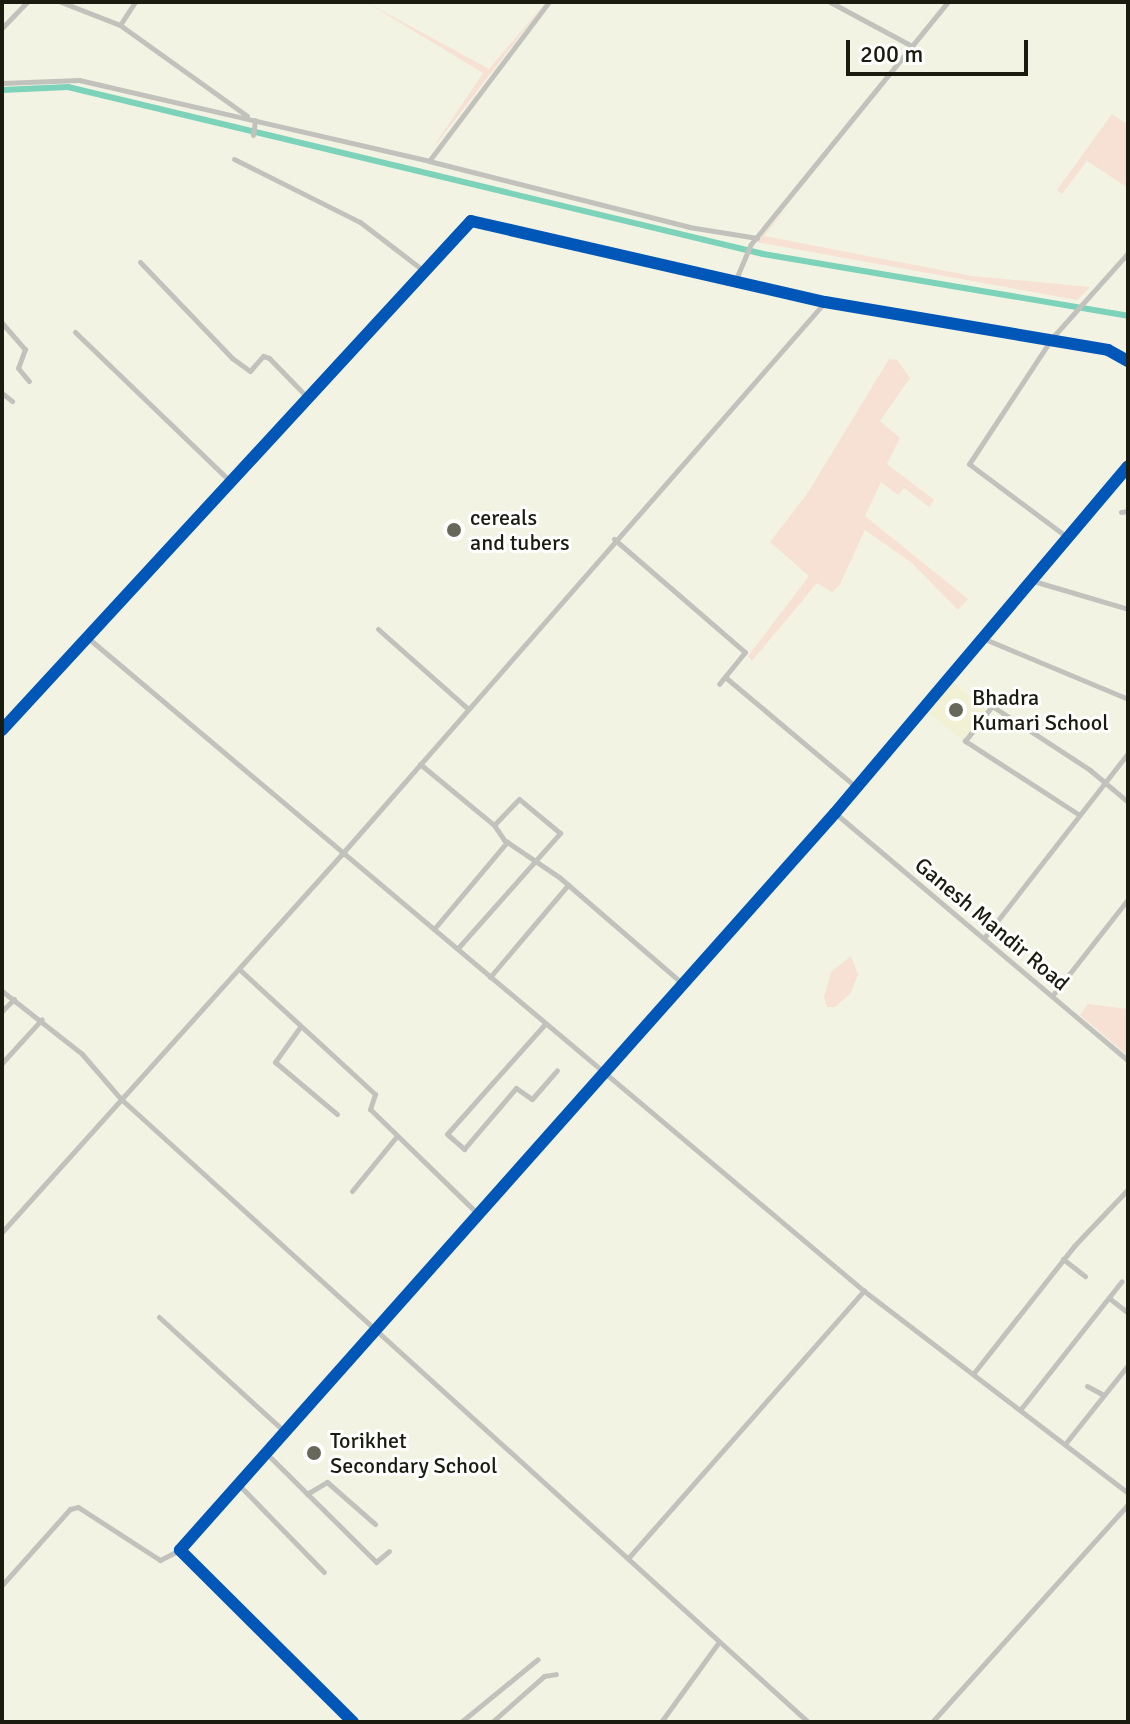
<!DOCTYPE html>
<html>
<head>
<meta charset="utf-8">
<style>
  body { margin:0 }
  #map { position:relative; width:1130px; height:1724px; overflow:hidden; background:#f3f3e3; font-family:Signika,sans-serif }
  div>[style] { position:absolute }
  .built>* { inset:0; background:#f2f1d6; transform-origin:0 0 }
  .green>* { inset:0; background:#f7e1d4 }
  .canal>* { height:6px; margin:-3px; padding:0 3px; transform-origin:3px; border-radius:3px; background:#7cd3ba }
  .street>* { height:5px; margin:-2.5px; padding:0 2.5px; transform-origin:2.5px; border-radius:2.5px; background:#c2c2bd }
  .cycleway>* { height:12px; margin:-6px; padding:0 6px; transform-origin:6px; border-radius:6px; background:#0057b8 }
  .dots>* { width:22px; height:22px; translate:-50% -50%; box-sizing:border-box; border:4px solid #fff; border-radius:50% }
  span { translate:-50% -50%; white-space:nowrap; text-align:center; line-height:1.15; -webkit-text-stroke:6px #fff; paint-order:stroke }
  .poi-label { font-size:22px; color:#1b1b10 }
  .left { translate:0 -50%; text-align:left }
  .street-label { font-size:22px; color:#1b1b10 }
  .frame { position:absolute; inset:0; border:4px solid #1b1b10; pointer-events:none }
  .scale { position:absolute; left:846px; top:40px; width:182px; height:36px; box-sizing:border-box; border:4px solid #1b1b10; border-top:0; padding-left:10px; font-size:24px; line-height:28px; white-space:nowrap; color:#1b1b10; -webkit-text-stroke:6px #fff; paint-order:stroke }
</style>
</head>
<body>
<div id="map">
  <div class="built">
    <div style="left:947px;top:678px;width:53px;height:39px;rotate:38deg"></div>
  </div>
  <div class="green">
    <div style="clip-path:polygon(366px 2px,489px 69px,546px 2px,430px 152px,483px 73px)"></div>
    <div style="clip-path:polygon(1112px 114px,1128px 125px,1128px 188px,1087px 161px,1062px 194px,1057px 190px)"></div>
    <div style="clip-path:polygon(791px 203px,764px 236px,972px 276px,1090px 287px,1077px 300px,756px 242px)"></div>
    <div style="clip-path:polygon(889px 359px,897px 360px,910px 378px,880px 421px,900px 438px,887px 464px,934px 500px,929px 507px,904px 488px,898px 495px,881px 482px,865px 516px,968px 599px,958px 610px,912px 563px,865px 530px,839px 586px,832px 592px,817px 583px,752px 661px,748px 656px,809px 576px,770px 542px,807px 494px)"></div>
    <div style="clip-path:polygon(851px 956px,858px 975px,850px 994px,835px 1007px,827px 1007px,824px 997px,831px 972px)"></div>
    <div style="clip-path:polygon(1088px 1004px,1128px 1009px,1128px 1056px,1080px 1015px)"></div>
  </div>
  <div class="canal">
    <div style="left:2px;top:90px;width:66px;rotate:-2.6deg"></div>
    <div style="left:68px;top:87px;width:715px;rotate:13.51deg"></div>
    <div style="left:763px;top:254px;width:370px;rotate:9.6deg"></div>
  </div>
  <div class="street">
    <div style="left:61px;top:2px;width:63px;rotate:21.3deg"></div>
    <div style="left:120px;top:25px;width:156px;rotate:35.6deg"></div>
    <div style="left:830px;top:2px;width:93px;rotate:28.2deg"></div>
    <div style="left:120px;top:25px;width:27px;rotate:-57deg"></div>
    <div style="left:2px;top:28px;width:36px;rotate:-46deg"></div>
    <div style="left:2px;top:83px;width:77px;rotate:-2.2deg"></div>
    <div style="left:79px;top:80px;width:359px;rotate:13deg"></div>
    <div style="left:429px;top:161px;width:199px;rotate:-53deg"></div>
    <div style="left:253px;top:135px;width:15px;rotate:-82deg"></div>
    <div style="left:234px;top:159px;width:141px;rotate:26.6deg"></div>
    <div style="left:360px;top:222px;width:81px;rotate:37.4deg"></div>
    <div style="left:429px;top:161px;width:268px;rotate:14.2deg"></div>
    <div style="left:689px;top:227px;width:69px;rotate:9.2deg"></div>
    <div style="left:140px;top:262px;width:133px;rotate:46.2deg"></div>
    <div style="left:232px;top:358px;width:22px;rotate:36deg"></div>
    <div style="left:250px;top:371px;width:20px;rotate:-49deg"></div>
    <div style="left:263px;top:356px;width:6px;rotate:18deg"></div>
    <div style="left:269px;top:358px;width:57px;rotate:45.7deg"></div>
    <div style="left:736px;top:279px;width:38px;rotate:-67deg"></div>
    <div style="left:751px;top:244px;width:312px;rotate:-50.9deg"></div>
    <div style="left:2px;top:323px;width:35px;rotate:49deg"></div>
    <div style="left:25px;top:349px;width:20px;rotate:110deg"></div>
    <div style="left:18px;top:368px;width:17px;rotate:50deg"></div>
    <div style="left:75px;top:332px;width:218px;rotate:43.9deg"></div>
    <div style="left:2px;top:393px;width:13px;rotate:39deg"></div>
    <div style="left:1121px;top:512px;width:7px;rotate:-8deg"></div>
    <div style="left:1067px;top:537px;width:122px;rotate:-143.3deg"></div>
    <div style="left:969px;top:464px;width:151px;rotate:-56.6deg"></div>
    <div style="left:1052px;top:338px;width:114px;rotate:-48.2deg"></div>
    <div style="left:614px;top:539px;width:173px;rotate:40.8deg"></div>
    <div style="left:745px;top:652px;width:41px;rotate:129.1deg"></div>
    <div style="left:1030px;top:580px;width:102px;rotate:16.5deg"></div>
    <div style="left:378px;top:629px;width:120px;rotate:41.6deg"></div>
    <div style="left:980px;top:637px;width:160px;rotate:22.7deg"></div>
    <div style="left:88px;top:638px;width:1014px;rotate:40.08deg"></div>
    <div style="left:864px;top:1291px;width:332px;rotate:37.4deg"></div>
    <div style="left:725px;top:677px;width:171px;rotate:40deg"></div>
    <div style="left:2px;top:730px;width:692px;rotate:-47.34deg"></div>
    <div style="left:471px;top:221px;width:363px;rotate:12.9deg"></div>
    <div style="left:825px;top:302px;width:287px;rotate:9.6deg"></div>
    <div style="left:1108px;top:350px;width:23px;rotate:29deg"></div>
    <div style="left:420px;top:764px;width:96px;rotate:39.5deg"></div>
    <div style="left:494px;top:825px;width:18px;rotate:56deg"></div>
    <div style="left:504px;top:840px;width:66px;rotate:33.9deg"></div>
    <div style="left:559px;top:877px;width:162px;rotate:40.8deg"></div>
    <div style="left:835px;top:813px;width:384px;rotate:40.2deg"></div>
    <div style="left:1078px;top:814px;width:135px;rotate:-147.1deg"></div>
    <div style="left:965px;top:741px;width:44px;rotate:-52.4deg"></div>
    <div style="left:992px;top:706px;width:117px;rotate:33.1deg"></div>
    <div style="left:1090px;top:770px;width:50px;rotate:40.1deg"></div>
    <div style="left:434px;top:929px;width:114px;rotate:-50deg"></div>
    <div style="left:984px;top:938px;width:234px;rotate:-52.1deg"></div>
    <div style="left:458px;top:948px;width:154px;rotate:-48.4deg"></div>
    <div style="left:560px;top:833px;width:53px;rotate:-140.3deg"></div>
    <div style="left:519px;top:799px;width:36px;rotate:134deg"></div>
    <div style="left:239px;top:969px;width:185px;rotate:42.6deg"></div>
    <div style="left:375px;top:1094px;width:16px;rotate:108deg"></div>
    <div style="left:370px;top:1109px;width:149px;rotate:44.2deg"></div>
    <div style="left:490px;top:977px;width:121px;rotate:-49.7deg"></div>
    <div style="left:2px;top:991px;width:102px;rotate:38.2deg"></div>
    <div style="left:82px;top:1054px;width:60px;rotate:49.1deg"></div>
    <div style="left:121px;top:1099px;width:927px;rotate:42.2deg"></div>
    <div style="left:1052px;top:996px;width:123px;rotate:-51.9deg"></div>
    <div style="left:2px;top:1011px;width:17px;rotate:-45deg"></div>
    <div style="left:545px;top:1024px;width:147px;rotate:131.7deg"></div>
    <div style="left:447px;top:1134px;width:23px;rotate:41deg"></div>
    <div style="left:464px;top:1149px;width:80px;rotate:-49.6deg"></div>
    <div style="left:516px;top:1088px;width:19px;rotate:35deg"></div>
    <div style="left:532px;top:1099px;width:38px;rotate:-49deg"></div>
    <div style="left:300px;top:1027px;width:43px;rotate:125.5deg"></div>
    <div style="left:275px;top:1062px;width:81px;rotate:40deg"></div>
    <div style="left:2px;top:1063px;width:59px;rotate:-47.7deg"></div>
    <div style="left:352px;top:1191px;width:70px;rotate:-50.8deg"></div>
    <div style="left:2px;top:1232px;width:507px;rotate:-48.04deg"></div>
    <div style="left:341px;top:855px;width:735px;rotate:-48.81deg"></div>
    <div style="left:1063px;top:1259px;width:28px;rotate:38deg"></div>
    <div style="left:1109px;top:1298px;width:24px;rotate:38deg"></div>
    <div style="left:159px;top:1317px;width:169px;rotate:42.4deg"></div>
    <div style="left:973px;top:1374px;width:163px;rotate:-51.7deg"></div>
    <div style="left:1074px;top:1246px;width:79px;rotate:-46.5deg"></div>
    <div style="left:1087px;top:1386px;width:19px;rotate:28deg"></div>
    <div style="left:1020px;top:1410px;width:164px;rotate:-51.7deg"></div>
    <div style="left:1065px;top:1444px;width:101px;rotate:-51.4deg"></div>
    <div style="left:266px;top:1453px;width:155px;rotate:44.7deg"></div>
    <div style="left:376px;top:1562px;width:17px;rotate:-40deg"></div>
    <div style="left:238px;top:1484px;width:123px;rotate:45.7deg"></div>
    <div style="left:307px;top:1494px;width:23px;rotate:-31deg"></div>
    <div style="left:327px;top:1482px;width:64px;rotate:41.2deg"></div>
    <div style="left:630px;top:1556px;width:354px;rotate:-48.6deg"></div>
    <div style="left:2px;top:1585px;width:102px;rotate:-48.2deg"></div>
    <div style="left:70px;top:1509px;width:8px;rotate:-14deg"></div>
    <div style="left:78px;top:1507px;width:98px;rotate:32.9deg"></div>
    <div style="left:160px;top:1560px;width:22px;rotate:-27deg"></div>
    <div style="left:353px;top:1722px;width:244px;rotate:-135.2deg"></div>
    <div style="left:180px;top:1550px;width:986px;rotate:-48.37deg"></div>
    <div style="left:835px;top:813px;width:454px;rotate:-49.8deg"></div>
    <div style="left:461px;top:1722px;width:99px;rotate:-39.3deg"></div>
    <div style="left:492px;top:1722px;width:69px;rotate:-41.5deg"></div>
    <div style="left:544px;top:1676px;width:12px;rotate:-9deg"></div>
    <div style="left:661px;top:1722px;width:99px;rotate:-54.1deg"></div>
    <div style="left:932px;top:1722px;width:293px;rotate:-48deg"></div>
  </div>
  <div class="cycleway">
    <div style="left:2px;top:730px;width:692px;rotate:-47.34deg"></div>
    <div style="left:471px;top:221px;width:363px;rotate:12.9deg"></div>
    <div style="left:825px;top:302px;width:287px;rotate:9.6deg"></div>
    <div style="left:1108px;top:350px;width:23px;rotate:29deg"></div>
    <div style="left:353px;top:1722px;width:244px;rotate:-135.2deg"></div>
    <div style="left:180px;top:1550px;width:986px;rotate:-48.37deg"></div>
    <div style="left:835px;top:813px;width:454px;rotate:-49.8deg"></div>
  </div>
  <div class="dots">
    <div style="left:454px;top:530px;background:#67675a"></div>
    <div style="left:956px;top:710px;background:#67675a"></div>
    <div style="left:314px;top:1453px;background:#67675a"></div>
  </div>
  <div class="poi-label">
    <span class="left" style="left:470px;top:530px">cereals<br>and tubers</span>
    <span class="left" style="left:972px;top:710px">Bhadra<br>Kumari School</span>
    <span class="left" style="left:330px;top:1453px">Torikhet<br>Secondary School</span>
  </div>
  <div class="street-label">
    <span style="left:992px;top:924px;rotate:40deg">Ganesh Mandir Road</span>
  </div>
  <div class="frame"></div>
  <div class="scale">200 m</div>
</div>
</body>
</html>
